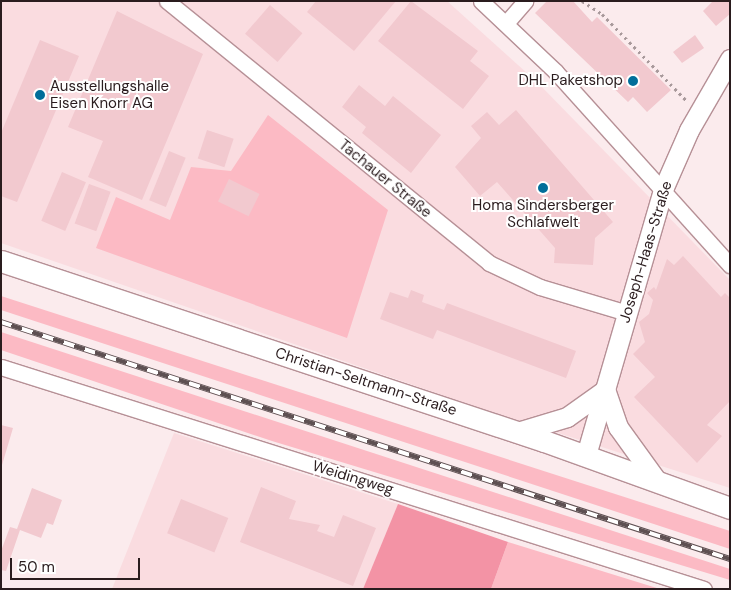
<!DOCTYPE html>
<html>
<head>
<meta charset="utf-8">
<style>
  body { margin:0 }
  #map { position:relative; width:731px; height:590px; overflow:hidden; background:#fbebed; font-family:"DM Sans",sans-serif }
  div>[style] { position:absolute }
  .built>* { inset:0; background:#fadce0 }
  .green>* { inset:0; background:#fcbac4 }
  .forest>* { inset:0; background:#f393a5 }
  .building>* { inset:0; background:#f2c9cf; transform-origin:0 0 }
  .path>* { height:3px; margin-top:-1.5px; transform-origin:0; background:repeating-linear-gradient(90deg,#a8999b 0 2.5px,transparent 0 6.5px) }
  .roads { filter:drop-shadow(1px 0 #b69096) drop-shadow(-1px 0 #b69096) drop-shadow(0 1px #b69096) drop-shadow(0 -1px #b69096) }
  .minor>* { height:15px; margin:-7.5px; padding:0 7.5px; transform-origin:7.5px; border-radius:7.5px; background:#fff }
  .tertiary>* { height:19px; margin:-9.5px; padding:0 9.5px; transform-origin:9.5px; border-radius:9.5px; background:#fff }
  .secondary>* { height:21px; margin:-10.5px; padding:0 10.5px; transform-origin:10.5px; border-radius:10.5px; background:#fff }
  .rail>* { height:5.5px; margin-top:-2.75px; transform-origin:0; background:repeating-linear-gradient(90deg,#fff 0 11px,#5e5052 0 22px); box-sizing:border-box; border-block:1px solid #5e5052 }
  .dots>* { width:14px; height:14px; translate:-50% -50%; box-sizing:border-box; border:2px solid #fff; border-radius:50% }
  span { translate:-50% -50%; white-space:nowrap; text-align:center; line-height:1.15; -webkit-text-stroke:4px #fff; paint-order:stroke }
  .poi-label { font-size:15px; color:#2a1c1e }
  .right { translate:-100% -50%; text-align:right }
  .left { translate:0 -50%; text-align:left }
  .street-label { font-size:15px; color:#2a1c1e }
  .frame { position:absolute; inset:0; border:2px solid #2a1c1e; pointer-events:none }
  .scale { position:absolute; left:10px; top:558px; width:130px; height:22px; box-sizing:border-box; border:2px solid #2a1c1e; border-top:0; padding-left:6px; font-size:15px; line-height:18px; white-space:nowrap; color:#2a1c1e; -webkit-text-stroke:4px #fff; paint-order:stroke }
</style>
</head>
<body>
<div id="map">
  <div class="built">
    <div style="clip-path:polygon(1px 1px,447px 1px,538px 83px,730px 280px,730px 488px,480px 408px,1px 243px)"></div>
    <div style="clip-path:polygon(174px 433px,398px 504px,363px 589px,112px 589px)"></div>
  </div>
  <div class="green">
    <div style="clip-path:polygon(268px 115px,388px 210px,347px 338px,96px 248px,116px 197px,170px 220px,191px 167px,231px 171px)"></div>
    <div style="clip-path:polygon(1px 296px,730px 531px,730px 549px,1px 310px)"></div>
    <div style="clip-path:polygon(1px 332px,730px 569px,730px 580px,272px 441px,1px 350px)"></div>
    <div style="clip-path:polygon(508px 542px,660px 589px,491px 589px)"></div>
  </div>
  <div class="forest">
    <div style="clip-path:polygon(398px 504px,508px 542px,491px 589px,363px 589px)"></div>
  </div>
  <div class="building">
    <div style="clip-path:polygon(316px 1px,396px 1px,354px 51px,307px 12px)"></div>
    <div style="clip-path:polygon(411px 1px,478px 51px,470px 61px,489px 76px,463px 109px,378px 41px)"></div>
    <div style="clip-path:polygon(547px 1px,573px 1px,592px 22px,597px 17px,671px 90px,647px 112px,633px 97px,628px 102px,535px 13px)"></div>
    <div style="clip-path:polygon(713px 1px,730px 1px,730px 14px,716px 26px,703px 11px)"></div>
    <div style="left:270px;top:5px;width:43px;height:38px;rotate:41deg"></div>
    <div style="clip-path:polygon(117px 11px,203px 54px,142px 200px,88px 177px,103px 141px,68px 127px)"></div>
    <div style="clip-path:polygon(695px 35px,704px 48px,682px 63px,673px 52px)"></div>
    <div style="clip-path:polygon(40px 40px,79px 56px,17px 202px,1px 196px,1px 133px)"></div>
    <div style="clip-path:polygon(359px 85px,385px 106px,393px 96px,441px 135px,411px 173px,362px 133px,366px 127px,342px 107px)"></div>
    <div style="clip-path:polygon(516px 110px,613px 222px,595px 238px,593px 265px,554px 263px,555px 248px,497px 182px,480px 196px,455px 167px,481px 138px,471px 126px,487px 112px,499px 125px)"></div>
    <div style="left:207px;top:130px;width:28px;height:30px;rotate:18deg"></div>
    <div style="left:169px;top:151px;width:18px;height:53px;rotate:22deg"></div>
    <div style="left:62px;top:172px;width:26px;height:53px;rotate:23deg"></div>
    <div style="left:229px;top:179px;width:34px;height:25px;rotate:26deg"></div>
    <div style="left:89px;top:184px;width:23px;height:42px;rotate:20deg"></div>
    <div style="clip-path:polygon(683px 256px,721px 297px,725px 293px,730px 298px,730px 401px,707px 425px,722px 436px,697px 463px,634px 397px,655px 377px,633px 354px,645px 342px,639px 322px,649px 314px,653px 300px,647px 293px,654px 287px,656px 290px,667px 259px,674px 265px)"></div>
    <div style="clip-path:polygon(411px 290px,424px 295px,422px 302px,444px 310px,447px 303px,576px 351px,566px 378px,437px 330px,433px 339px,380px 319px,390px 292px,408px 298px)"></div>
    <div style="clip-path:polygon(1px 425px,13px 428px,2px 465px,1px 465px)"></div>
    <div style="clip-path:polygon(261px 487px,296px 501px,289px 519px,320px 525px,317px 531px,334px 537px,343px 515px,376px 528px,353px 586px,240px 542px)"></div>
    <div style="clip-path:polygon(32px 488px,62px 500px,53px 525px,47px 523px,41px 538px,20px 530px,6px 571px,1px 570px,1px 551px,10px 527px,17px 529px)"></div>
    <div style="left:181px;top:499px;width:51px;height:37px;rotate:22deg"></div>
  </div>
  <div class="path">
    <div style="left:582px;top:1px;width:24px;rotate:33deg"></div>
    <div style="left:602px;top:14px;width:120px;rotate:45.7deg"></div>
  </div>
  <div class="roads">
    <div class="minor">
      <div style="left:167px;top:1px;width:415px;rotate:39.1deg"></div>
      <div style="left:489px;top:263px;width:56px;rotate:25.2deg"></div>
      <div style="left:540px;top:287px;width:91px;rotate:16.6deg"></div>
      <div style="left:481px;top:1px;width:103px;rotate:43.4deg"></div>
      <div style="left:556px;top:72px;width:260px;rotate:48deg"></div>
      <div style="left:507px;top:22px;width:28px;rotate:-49deg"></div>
      <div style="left:1px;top:367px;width:737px;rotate:17.53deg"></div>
    </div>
    <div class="tertiary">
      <div style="left:605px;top:389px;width:40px;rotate:71.1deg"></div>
      <div style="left:618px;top:427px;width:67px;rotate:54.2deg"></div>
      <div style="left:517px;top:432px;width:52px;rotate:-16.7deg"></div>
      <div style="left:567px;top:417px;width:47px;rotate:-35.4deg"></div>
      <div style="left:586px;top:455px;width:279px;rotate:-73.8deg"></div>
      <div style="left:664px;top:187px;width:62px;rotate:-66.3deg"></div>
      <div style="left:689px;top:130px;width:82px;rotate:-60deg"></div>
    </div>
    <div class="secondary">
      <div style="left:1px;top:261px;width:572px;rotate:18.34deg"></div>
      <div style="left:544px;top:441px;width:198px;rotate:19.8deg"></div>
    </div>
  </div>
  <div class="rail">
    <div style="left:1px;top:322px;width:767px;rotate:18.01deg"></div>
  </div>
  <div class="dots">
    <div style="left:633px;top:81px;background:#016e9a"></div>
    <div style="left:40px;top:95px;background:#016e9a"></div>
    <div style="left:543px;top:188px;background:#016e9a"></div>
  </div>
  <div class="poi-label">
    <span class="right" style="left:623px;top:81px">DHL Paketshop</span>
    <span class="left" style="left:50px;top:95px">Ausstellungshalle<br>Eisen Knorr AG</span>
    <span style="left:543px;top:214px">Homa Sindersberger<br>Schlafwelt</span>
  </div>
  <div class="street-label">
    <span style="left:385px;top:179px;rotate:39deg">Tachauer Straße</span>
    <span style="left:646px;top:252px;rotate:-73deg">Joseph-Haas-Straße</span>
    <span style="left:366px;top:382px;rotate:18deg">Christian-Seltmann-Straße</span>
    <span style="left:353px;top:478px;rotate:17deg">Weidingweg</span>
  </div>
  <div class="frame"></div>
  <div class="scale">50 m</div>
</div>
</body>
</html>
